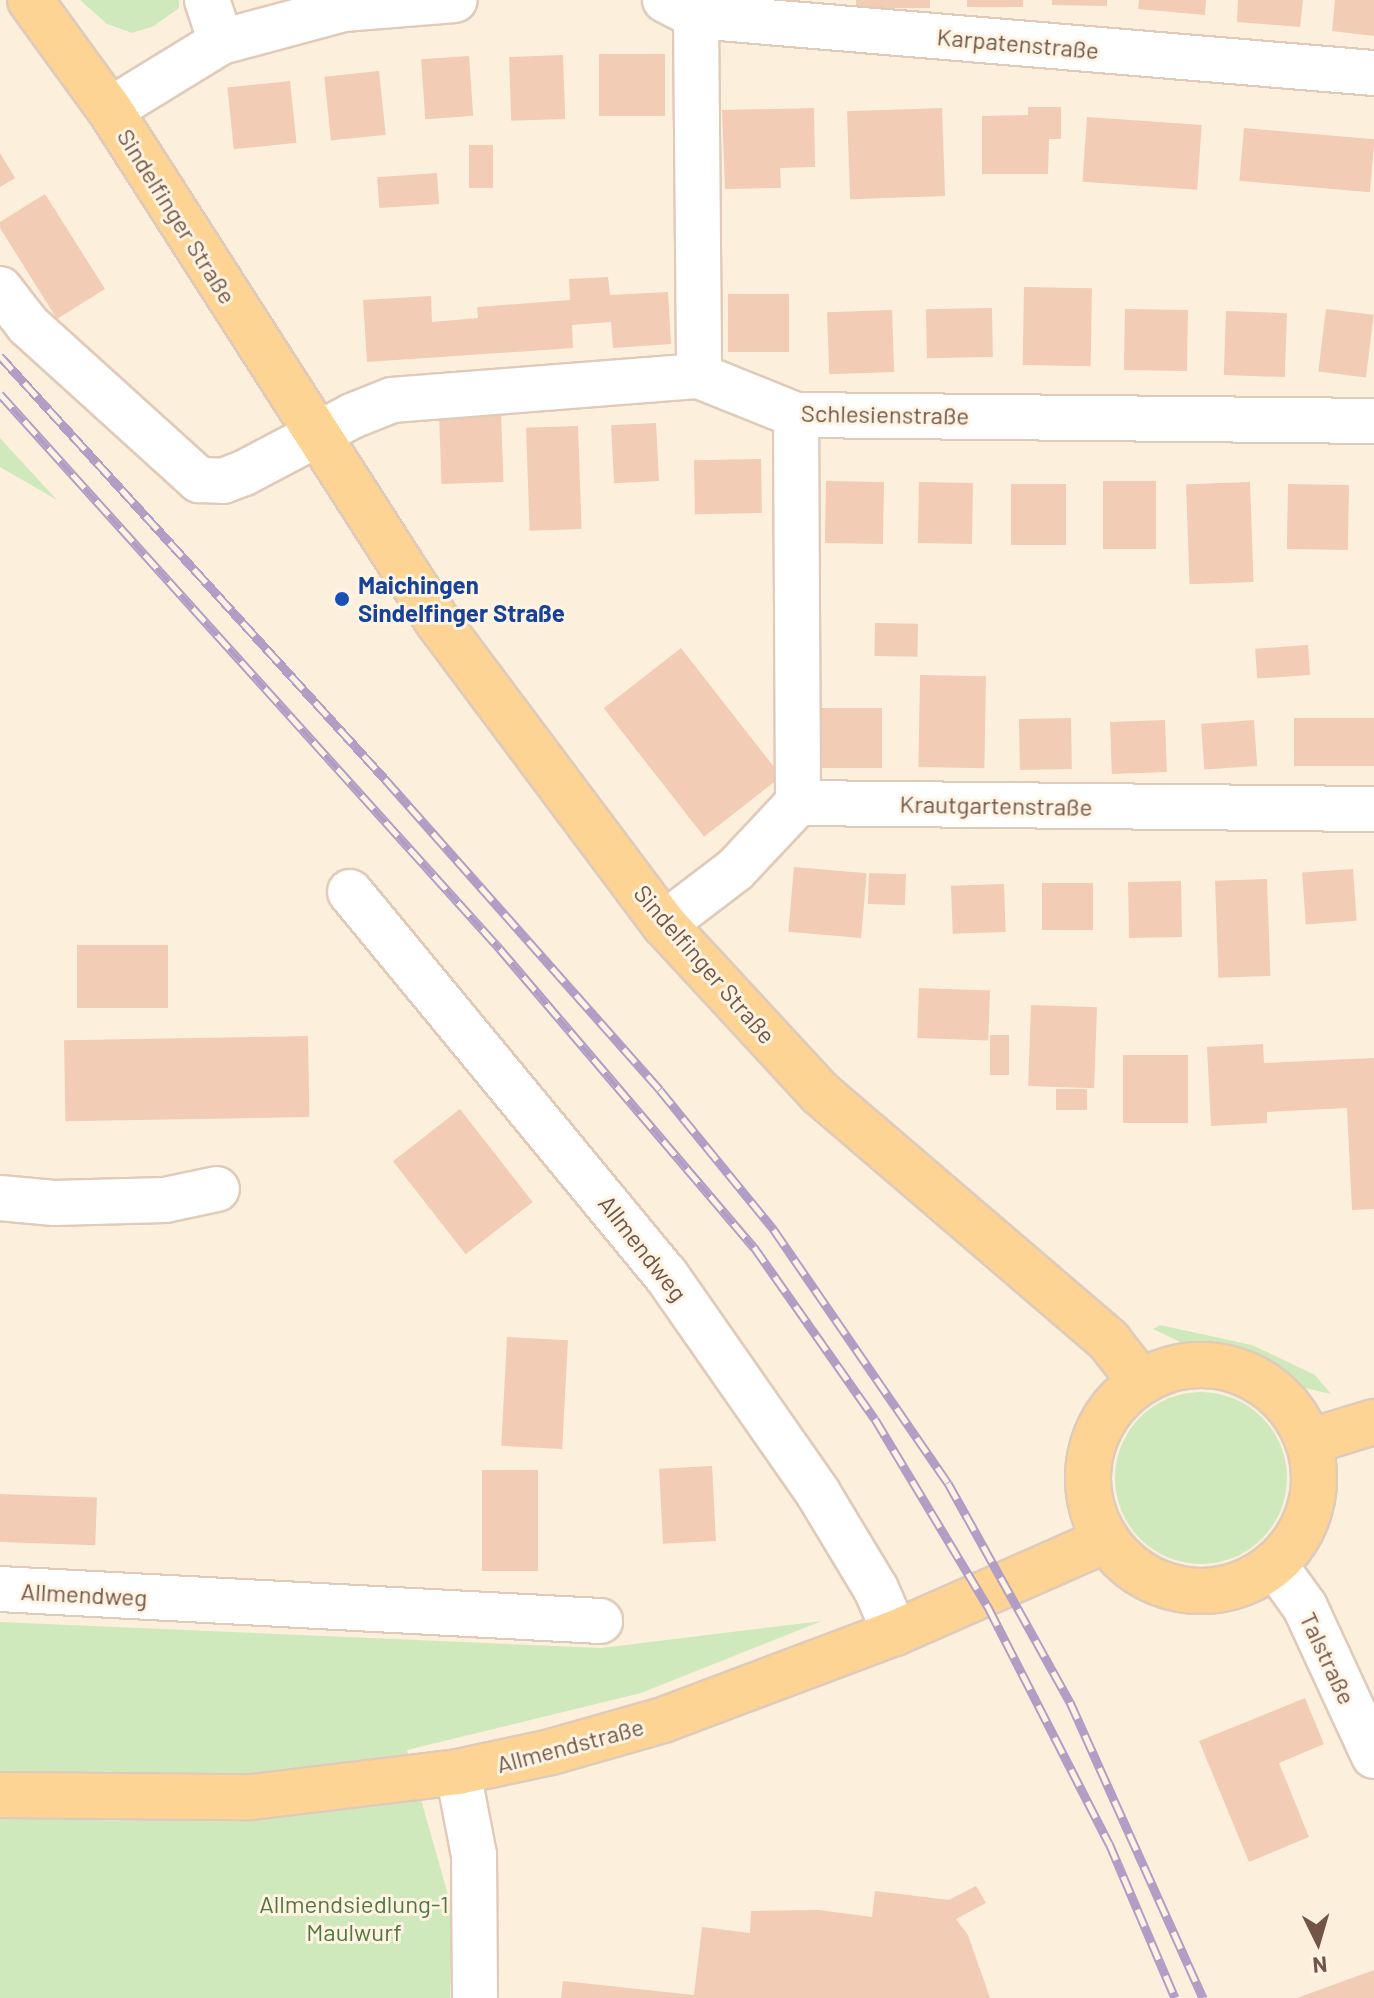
<!DOCTYPE html>
<html>
<head>
<meta charset="utf-8">
<style>
  body { margin:0 }
  #map { position:relative; width:1374px; height:1998px; overflow:hidden; background:#fcf0dd; font-family:Barlow,sans-serif }
  div>[style] { position:absolute }
  .green>* { inset:0; background:#d0e9bc }
  .round { border-radius:50% }
  .building>* { inset:0; background:#f2ccb4; transform-origin:0 0 }
  .roads { filter:drop-shadow(2px 0 #e0cbba) drop-shadow(-2px 0 #e0cbba) drop-shadow(0 2px #e0cbba) drop-shadow(0 -2px #e0cbba) }
  .minor>* { height:44px; margin:-22px; padding:0 22px; transform-origin:22px; border-radius:22px; background:#fff }
  .major>* { height:44px; margin:-22px; padding:0 22px; transform-origin:22px; border-radius:22px; background:#fdd493 }
  .major>.ring { margin:-22px; padding:0; box-sizing:content-box; background:none; border:44px solid #fdd493; border-radius:50% }
  .rail>* { height:9px; margin-top:-4.5px; transform-origin:0; background:repeating-linear-gradient(90deg,#fff4e4 0 18px,#b29dc4 0 36px); box-sizing:border-box; border-block:2px solid #b29dc4 }
  .dots>* { width:22px; height:22px; translate:-50% -50%; box-sizing:border-box; border:4px solid #fff4e4; border-radius:50% }
  span { translate:-50% -50%; white-space:nowrap; text-align:center; line-height:1.15; -webkit-text-stroke:6px #fff4e4; paint-order:stroke }
  .street-label { font-size:24px; color:#725546 }
  .transit-label { font-size:24px; color:#164399; font-weight:700 }
  .left { translate:0 -50%; text-align:left }
  .park-label { font-size:24px; color:#50783e }
  .north { position:absolute; left:1278px; top:1902px; width:80px; height:80px; -webkit-text-stroke:6px #fff4e4; paint-order:stroke; rotate:175deg; font-size:22px; font-weight:700; line-height:32px; text-align:center; color:#725546 }
  .north::after { content:''; display:block; margin:auto; width:28px; height:36px; background:#725546; clip-path:polygon(50% 0,100% 100%,50% 72%,0 100%) }
</style>
</head>
<body>
<div id="map">
  <div class="green">
    <div style="clip-path:polygon(80px 0,179px 0,179px 8px,154px 26px,132px 33px,107px 24px)"></div>
    <div style="clip-path:polygon(0 438px,57px 500px,0 467px)"></div>
    <div style="clip-path:polygon(1160px 1325px,1252px 1345px,1315px 1375px,1331px 1394px,1287px 1384px,1232px 1355px,1195px 1349px,1153px 1329px)"></div>
    <div class="round" style="left:1115px;top:1392px;width:172px;height:172px"></div>
    <div style="clip-path:polygon(822px 1621px,641px 1693px,407px 1750px,452px 1909px,450px 1998px,0 1998px,0 1622px,601px 1648px)"></div>
  </div>
  <div class="building">
    <div style="left:856px;top:0;width:74px;height:8px"></div>
    <div style="left:967px;top:0;width:56px;height:7px"></div>
    <div style="clip-path:polygon(1052px 0,1107px 0,1107px 6px,1052px 5px)"></div>
    <div style="clip-path:polygon(1139px 0,1206px 0,1205px 15px,1138px 9px)"></div>
    <div style="clip-path:polygon(1238px 0,1303px 0,1300px 27px,1237px 22px)"></div>
    <div style="clip-path:polygon(1335px 0,1374px 0,1374px 36px,1332px 31px)"></div>
    <div style="left:599px;top:54px;width:66px;height:62px"></div>
    <div style="left:563px;top:55px;width:64px;height:54px;rotate:88deg"></div>
    <div style="left:469px;top:56px;width:60px;height:48px;rotate:86deg"></div>
    <div style="left:379px;top:71px;width:64px;height:55px;rotate:84deg"></div>
    <div style="left:290px;top:81px;width:62px;height:63px;rotate:84deg"></div>
    <div style="clip-path:polygon(1028px 107px,1061px 107px,1061px 139px,1049px 139px,1048px 174px,982px 174px,982px 116px,1028px 115px)"></div>
    <div style="clip-path:polygon(814px 108px,815px 167px,780px 168px,781px 188px,725px 189px,722px 110px)"></div>
    <div style="left:942px;top:108px;width:88px;height:95px;rotate:88deg"></div>
    <div style="left:1087px;top:117px;width:115px;height:65px;rotate:4deg"></div>
    <div style="left:1244px;top:128px;width:131px;height:53px;rotate:5deg"></div>
    <div style="left:493px;top:145px;width:43px;height:24px;rotate:90deg"></div>
    <div style="clip-path:polygon(0 153px,15px 178px,0 187px)"></div>
    <div style="left:437px;top:173px;width:31px;height:60px;rotate:86deg"></div>
    <div style="clip-path:polygon(45px 194px,105px 289px,57px 319px,0 228px,0 222px)"></div>
    <div style="clip-path:polygon(608px 277px,610px 295px,668px 292px,671px 344px,613px 348px,611px 322px,572px 325px,573px 348px,367px 362px,363px 300px,431px 296px,432px 322px,478px 318px,477px 307px,570px 300px,569px 279px)"></div>
    <div style="left:1024px;top:287px;width:68px;height:78px;rotate:1deg"></div>
    <div style="left:728px;top:294px;width:61px;height:58px"></div>
    <div style="left:992px;top:308px;width:49px;height:66px;rotate:89deg"></div>
    <div style="left:1125px;top:309px;width:63px;height:61px;rotate:1deg"></div>
    <div style="left:1326px;top:309px;width:48px;height:63px;rotate:7deg"></div>
    <div style="left:892px;top:310px;width:62px;height:65px;rotate:88deg"></div>
    <div style="left:1226px;top:311px;width:61px;height:64px;rotate:2deg"></div>
    <div style="left:501px;top:412px;width:70px;height:62px;rotate:88deg"></div>
    <div style="left:656px;top:423px;width:58px;height:45px;rotate:87deg"></div>
    <div style="left:578px;top:426px;width:103px;height:52px;rotate:88deg"></div>
    <div style="left:761px;top:459px;width:54px;height:67px;rotate:89deg"></div>
    <div style="left:826px;top:481px;width:58px;height:62px;rotate:1deg"></div>
    <div style="left:1103px;top:481px;width:53px;height:68px"></div>
    <div style="left:919px;top:482px;width:54px;height:61px;rotate:1deg"></div>
    <div style="left:1250px;top:482px;width:100px;height:64px;rotate:88deg"></div>
    <div style="left:1011px;top:484px;width:55px;height:61px"></div>
    <div style="left:1288px;top:484px;width:61px;height:65px;rotate:1deg"></div>
    <div style="left:875px;top:623px;width:43px;height:33px;rotate:1deg"></div>
    <div style="left:1308px;top:645px;width:30px;height:53px;rotate:86deg"></div>
    <div style="left:681px;top:648px;width:163px;height:98px;rotate:52deg"></div>
    <div style="left:920px;top:675px;width:66px;height:92px;rotate:1deg"></div>
    <div style="left:811px;top:708px;width:71px;height:60px"></div>
    <div style="left:1071px;top:718px;width:51px;height:52px;rotate:89deg"></div>
    <div style="left:1374px;top:718px;width:48px;height:80px;rotate:90deg"></div>
    <div style="left:1165px;top:720px;width:52px;height:55px;rotate:88deg"></div>
    <div style="left:1254px;top:720px;width:46px;height:53px;rotate:86deg"></div>
    <div style="left:794px;top:867px;width:73px;height:65px;rotate:5deg"></div>
    <div style="left:1353px;top:869px;width:52px;height:51px;rotate:86deg"></div>
    <div style="left:869px;top:873px;width:37px;height:31px;rotate:2deg"></div>
    <div style="left:1267px;top:879px;width:97px;height:52px;rotate:88deg"></div>
    <div style="left:1181px;top:881px;width:56px;height:53px;rotate:89deg"></div>
    <div style="left:1093px;top:883px;width:47px;height:51px;rotate:90deg"></div>
    <div style="left:1004px;top:884px;width:48px;height:53px;rotate:88deg"></div>
    <div style="left:168px;top:945px;width:63px;height:91px;rotate:90deg"></div>
    <div style="left:919px;top:988px;width:71px;height:50px;rotate:2deg"></div>
    <div style="left:1031px;top:1005px;width:66px;height:81px;rotate:2deg"></div>
    <div style="left:990px;top:1035px;width:19px;height:40px"></div>
    <div style="left:308px;top:1036px;width:81px;height:244px;rotate:89deg"></div>
    <div style="clip-path:polygon(1263px 1044px,1264px 1063px,1374px 1058px,1374px 1209px,1352px 1210px,1347px 1108px,1267px 1112px,1267px 1123px,1211px 1126px,1207px 1047px)"></div>
    <div style="left:1123px;top:1055px;width:65px;height:68px"></div>
    <div style="left:1056px;top:1089px;width:31px;height:21px"></div>
    <div style="left:460px;top:1109px;width:118px;height:85px;rotate:52deg"></div>
    <div style="left:507px;top:1337px;width:61px;height:109px;rotate:3deg"></div>
    <div style="left:712px;top:1466px;width:75px;height:53px;rotate:87deg"></div>
    <div style="left:538px;top:1470px;width:101px;height:56px;rotate:90deg"></div>
    <div style="left:0;top:1494px;width:97px;height:48px;rotate:2deg"></div>
    <div style="clip-path:polygon(1305px 1698px,1324px 1744px,1279px 1763px,1309px 1837px,1249px 1862px,1199px 1741px)"></div>
    <div style="clip-path:polygon(976px 1886px,986px 1903px,956px 1919px,968px 1935px,990px 1998px,561px 1998px,563px 1981px,694px 1995px,702px 1927px,750px 1933px,751px 1911px,819px 1910px,872px 1917px,875px 1891px,949px 1900px)"></div>
    <div style="clip-path:polygon(1374px 1970px,1374px 1998px,1297px 1998px)"></div>
  </div>
  <div class="roads">
    <div class="minor">
      <div style="left:207px;top:0;width:44px;rotate:71.6deg"></div>
      <div style="left:665px;top:0;width:35px;rotate:27deg"></div>
      <div style="left:696px;top:16px;width:680px;rotate:4.81deg"></div>
      <div style="left:696px;top:16px;width:360px;rotate:89.5deg"></div>
      <div style="left:110px;top:110px;width:130px;rotate:-31.5deg"></div>
      <div style="left:221px;top:42px;width:126px;rotate:-15.1deg"></div>
      <div style="left:343px;top:9px;width:112px;rotate:-4.6deg"></div>
      <div style="left:0;top:289px;width:46px;rotate:52.1deg"></div>
      <div style="left:28px;top:325px;width:231px;rotate:42.2deg"></div>
      <div style="left:199px;top:480px;width:24px;rotate:2deg"></div>
      <div style="left:223px;top:481px;width:22px;rotate:-21deg"></div>
      <div style="left:244px;top:473px;width:122px;rotate:-27.8deg"></div>
      <div style="left:352px;top:416px;width:43px;rotate:-21.8deg"></div>
      <div style="left:392px;top:400px;width:308px;rotate:-4.5deg"></div>
      <div style="left:699px;top:376px;width:105px;rotate:21.9deg"></div>
      <div style="left:796px;top:415px;width:578px;rotate:0.59deg"></div>
      <div style="left:796px;top:415px;width:388px;rotate:89.7deg"></div>
      <div style="left:350px;top:892px;width:497px;rotate:50.5deg"></div>
      <div style="left:666px;top:1275px;width:266px;rotate:55.1deg"></div>
      <div style="left:818px;top:1493px;width:112px;rotate:58.9deg"></div>
      <div style="left:876px;top:1589px;width:48px;rotate:66.6deg"></div>
      <div style="left:664px;top:924px;width:89px;rotate:-37.3deg"></div>
      <div style="left:735px;top:870px;width:92px;rotate:-46.8deg"></div>
      <div style="left:798px;top:803px;width:576px;rotate:0.6deg"></div>
      <div style="left:0;top:1198px;width:54px;rotate:5.3deg"></div>
      <div style="left:54px;top:1203px;width:111px;rotate:-1.5deg"></div>
      <div style="left:165px;top:1200px;width:53px;rotate:-11.9deg"></div>
      <div style="left:1274px;top:1564px;width:53px;rotate:54.2deg"></div>
      <div style="left:1305px;top:1607px;width:164px;rotate:65.2deg"></div>
      <div style="left:0;top:1589px;width:601px;rotate:3.05deg"></div>
      <div style="left:458px;top:1772px;width:85px;rotate:79.1deg"></div>
      <div style="left:474px;top:1855px;width:143px;rotate:89.6deg"></div>
    </div>
    <div class="major">
      <div style="left:30px;top:0;width:136px;rotate:54deg"></div>
      <div style="left:110px;top:110px;width:608px;rotate:57.36deg"></div>
      <div style="left:438px;top:622px;width:377px;rotate:53.2deg"></div>
      <div style="left:664px;top:924px;width:230px;rotate:47.3deg"></div>
      <div style="left:820px;top:1093px;width:381px;rotate:40.6deg"></div>
      <div style="left:1109px;top:1341px;width:52px;rotate:52deg"></div>
      <div class="ring" style="left:1088px;top:1365px;width:182px;height:182px"></div>
      <div style="left:1308px;top:1442px;width:69px;rotate:-16.9deg"></div>
      <div style="left:0;top:1795px;width:252px;rotate:0.5deg"></div>
      <div style="left:252px;top:1797px;width:208px;rotate:-6.9deg"></div>
      <div style="left:458px;top:1772px;width:95px;rotate:-12.1deg"></div>
      <div style="left:551px;top:1752px;width:116px;rotate:-15.9deg"></div>
      <div style="left:663px;top:1720px;width:248px;rotate:-20.6deg"></div>
      <div style="left:895px;top:1633px;width:231px;rotate:-23.8deg"></div>
    </div>
  </div>
  <div class="rail">
    <div style="left:0;top:356px;width:572px;rotate:47.69deg"></div>
    <div style="left:385px;top:779px;width:415px;rotate:48.5deg"></div>
    <div style="left:660px;top:1090px;width:181px;rotate:50.8deg"></div>
    <div style="left:774px;top:1230px;width:307px;rotate:55.5deg"></div>
    <div style="left:948px;top:1483px;width:251px;rotate:60.9deg"></div>
    <div style="left:1070px;top:1702px;width:325px;rotate:65.8deg"></div>
    <div style="left:0;top:394px;width:747px;rotate:47.98deg"></div>
    <div style="left:500px;top:949px;width:392px;rotate:49.6deg"></div>
    <div style="left:754px;top:1247px;width:210px;rotate:54.9deg"></div>
    <div style="left:875px;top:1419px;width:222px;rotate:59deg"></div>
    <div style="left:989px;top:1609px;width:263px;rotate:62.9deg"></div>
    <div style="left:1109px;top:1843px;width:168px;rotate:66.9deg"></div>
  </div>
  <div class="dots">
    <div style="left:342px;top:599px;background:#1a4fb4"></div>
  </div>
  <div class="street-label">
    <span style="left:1018px;top:43px;rotate:5deg">Karpatenstraße</span>
    <span style="left:177px;top:216px;rotate:58deg">Sindelfinger Straße</span>
    <span style="left:885px;top:414px;rotate:1deg">Schlesienstraße</span>
    <span style="left:996px;top:805px;rotate:1deg">Krautgartenstraße</span>
    <span style="left:705px;top:964px;rotate:49deg">Sindelfinger Straße</span>
    <span style="left:643px;top:1248px;rotate:52deg">Allmendweg</span>
    <span style="left:84px;top:1594px;rotate:3deg">Allmendweg</span>
    <span style="left:1328px;top:1658px;rotate:65deg">Talstraße</span>
    <span style="left:570px;top:1745px;rotate:-15deg">Allmendstraße</span>
  </div>
  <div class="transit-label">
    <span class="left" style="left:358px;top:599px">Maichingen<br>Sindelfinger Straße</span>
  </div>
  <div class="park-label">
    <span style="left:354px;top:1918px">Allmendsiedlung-1<br>Maulwurf</span>
  </div>
  <div class="north">N</div>
</div>
</body>
</html>
